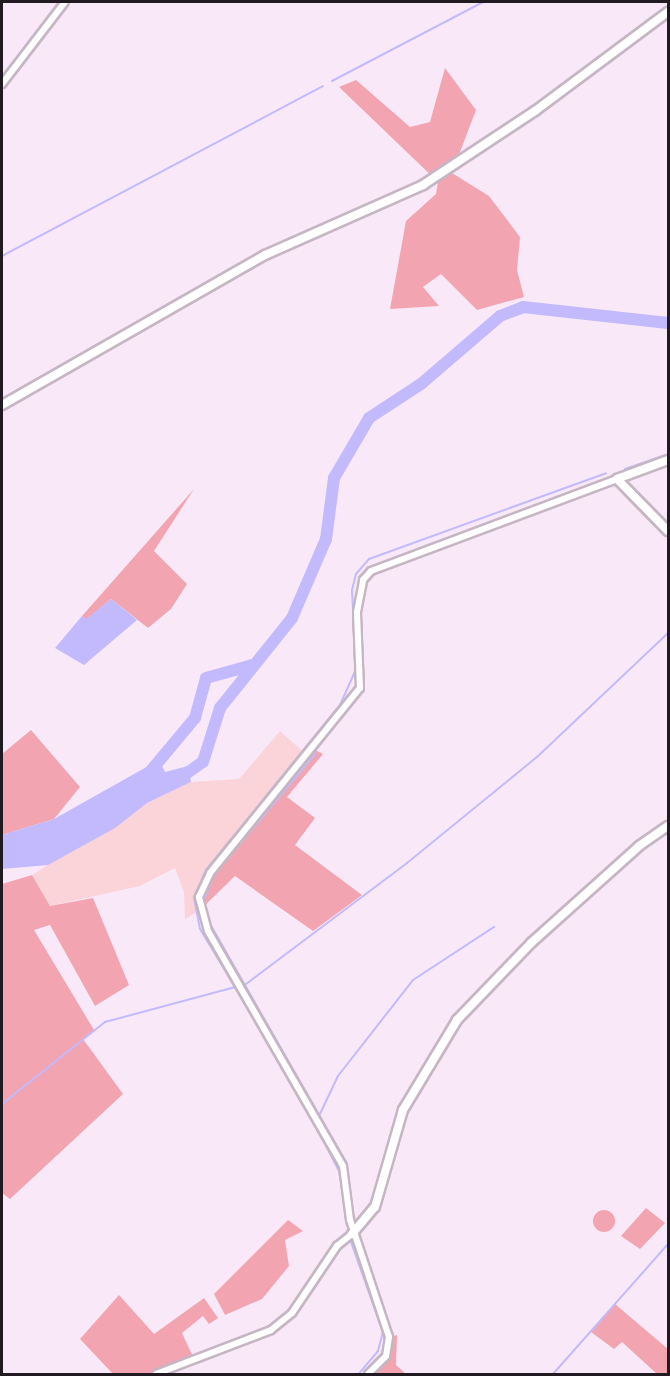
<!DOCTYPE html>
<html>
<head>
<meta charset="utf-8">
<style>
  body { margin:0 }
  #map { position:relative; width:670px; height:1376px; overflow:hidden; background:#f9e9f8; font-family:Poppins,sans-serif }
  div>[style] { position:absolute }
  .green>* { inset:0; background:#fad4d9 }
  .forest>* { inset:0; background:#f2a4b1 }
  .round { border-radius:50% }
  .water>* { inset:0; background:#c2bafd }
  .stream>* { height:2px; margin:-1px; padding:0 1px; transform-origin:1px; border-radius:1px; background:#c2bafd }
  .river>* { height:12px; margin:-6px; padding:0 6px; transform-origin:6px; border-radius:6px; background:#c2bafd }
  .roads { filter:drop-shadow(2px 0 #c6b6c4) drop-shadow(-2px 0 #c6b6c4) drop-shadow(0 2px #c6b6c4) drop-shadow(0 -2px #c6b6c4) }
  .street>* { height:6px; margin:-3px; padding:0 3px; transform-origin:3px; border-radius:3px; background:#fff }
  .secondary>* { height:8px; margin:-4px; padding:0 4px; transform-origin:4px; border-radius:4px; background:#fff }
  span { translate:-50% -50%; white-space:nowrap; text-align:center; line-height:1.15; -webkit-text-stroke:6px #fff; paint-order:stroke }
  .frame { position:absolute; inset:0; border:3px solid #211b21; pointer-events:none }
</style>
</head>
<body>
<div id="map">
  <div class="green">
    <div style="clip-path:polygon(280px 731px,308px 756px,199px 897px,199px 911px,185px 919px,184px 892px,175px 868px,140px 886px,50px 906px,32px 875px,147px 803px,191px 782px,239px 779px)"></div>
  </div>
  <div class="forest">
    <div style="clip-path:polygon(445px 68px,476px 110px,452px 173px,489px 196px,520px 237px,517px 270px,524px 297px,477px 310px,441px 274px,423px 287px,439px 306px,390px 309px,406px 221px,436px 194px,438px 182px,339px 87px,356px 80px,410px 127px,430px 122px)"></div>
    <div style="clip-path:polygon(194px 489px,154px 551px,187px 584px,171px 609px,148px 628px,111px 599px,86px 620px,82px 616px)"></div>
    <div style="clip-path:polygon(31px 730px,80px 787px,54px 819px,2px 835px,2px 754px)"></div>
    <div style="clip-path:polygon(313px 749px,323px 754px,287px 797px,315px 818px,295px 845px,362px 895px,313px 931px,235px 876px,199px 911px,199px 897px,210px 873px)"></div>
    <div style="clip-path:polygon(32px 875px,50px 906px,93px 898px,129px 985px,95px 1006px,50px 925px,34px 930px,94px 1030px,83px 1039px,123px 1094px,10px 1199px,2px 1193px,2px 884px)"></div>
    <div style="clip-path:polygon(646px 1208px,665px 1223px,640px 1249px,621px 1236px)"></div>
    <div class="round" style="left:593px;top:1210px;width:22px;height:22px"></div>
    <div style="clip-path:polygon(288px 1220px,303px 1231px,285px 1240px,289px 1266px,262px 1299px,225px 1315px,214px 1294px)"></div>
    <div style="clip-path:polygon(119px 1295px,154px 1334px,204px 1298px,218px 1318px,209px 1324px,203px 1316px,182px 1333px,195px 1361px,156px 1374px,113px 1374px,80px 1339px)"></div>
    <div style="clip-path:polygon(615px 1304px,668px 1349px,668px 1374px,657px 1374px,622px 1342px,614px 1349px,591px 1332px)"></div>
    <div style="clip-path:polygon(397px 1335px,396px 1365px,406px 1374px,368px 1374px,386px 1356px,389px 1337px)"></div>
  </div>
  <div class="water">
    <div style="clip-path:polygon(111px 599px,137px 620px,84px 665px,55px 648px,82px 616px,86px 619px)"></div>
    <div style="clip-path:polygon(159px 760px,165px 772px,188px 766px,191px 782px,147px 803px,115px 828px,48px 865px,2px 869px,2px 835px,54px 819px)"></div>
  </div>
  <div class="stream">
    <div style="left:332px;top:81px;width:170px;rotate:-27.6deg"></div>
    <div style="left:2px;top:256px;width:363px;rotate:-27.9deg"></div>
    <div style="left:625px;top:469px;width:46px;rotate:-19.2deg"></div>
    <div style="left:355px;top:646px;width:56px;rotate:-93.1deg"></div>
    <div style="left:352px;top:590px;width:16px;rotate:-76deg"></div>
    <div style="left:356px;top:574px;width:20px;rotate:-49deg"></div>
    <div style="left:369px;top:559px;width:252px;rotate:-19.9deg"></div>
    <div style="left:203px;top:903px;width:30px;rotate:-69deg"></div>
    <div style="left:214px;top:875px;width:158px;rotate:-50.1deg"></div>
    <div style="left:209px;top:922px;width:276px;rotate:60.3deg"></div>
    <div style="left:242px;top:987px;width:206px;rotate:-36.9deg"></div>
    <div style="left:407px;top:863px;width:168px;rotate:-39.2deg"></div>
    <div style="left:537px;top:757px;width:180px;rotate:-43.4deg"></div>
    <div style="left:271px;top:1047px;width:138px;rotate:-121deg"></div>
    <div style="left:200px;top:929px;width:33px;rotate:-101deg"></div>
    <div style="left:194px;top:897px;width:30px;rotate:-66deg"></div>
    <div style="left:206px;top:870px;width:213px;rotate:-50.9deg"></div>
    <div style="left:340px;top:705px;width:42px;rotate:-65.9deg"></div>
    <div style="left:2px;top:1104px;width:132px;rotate:-38.5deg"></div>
    <div style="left:105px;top:1022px;width:136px;rotate:-15deg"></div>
    <div style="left:306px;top:1107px;width:72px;rotate:62.7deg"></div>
    <div style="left:339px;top:1171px;width:63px;rotate:80.8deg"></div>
    <div style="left:319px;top:1116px;width:44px;rotate:-64.6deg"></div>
    <div style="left:338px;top:1076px;width:122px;rotate:-52deg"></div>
    <div style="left:413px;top:980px;width:97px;rotate:-33.2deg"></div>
    <div style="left:350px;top:1239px;width:99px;rotate:70.5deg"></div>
    <div style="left:383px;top:1332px;width:20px;rotate:105deg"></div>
    <div style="left:378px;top:1351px;width:30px;rotate:130deg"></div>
    <div style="left:553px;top:1374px;width:174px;rotate:-48.5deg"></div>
  </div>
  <div class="river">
    <div style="left:149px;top:773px;width:72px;rotate:-50.1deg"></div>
    <div style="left:195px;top:718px;width:41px;rotate:-74.6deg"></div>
    <div style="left:206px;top:678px;width:49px;rotate:-15.5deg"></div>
    <div style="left:175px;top:782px;width:34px;rotate:-36deg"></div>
    <div style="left:203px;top:762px;width:57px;rotate:-72.5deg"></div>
    <div style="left:220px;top:708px;width:115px;rotate:-51.3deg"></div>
    <div style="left:292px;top:618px;width:86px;rotate:-66.7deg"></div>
    <div style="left:326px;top:539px;width:62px;rotate:-82.5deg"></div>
    <div style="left:334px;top:478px;width:69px;rotate:-59.7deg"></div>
    <div style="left:369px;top:418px;width:62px;rotate:-33.2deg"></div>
    <div style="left:421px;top:384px;width:104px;rotate:-40.7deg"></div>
    <div style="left:500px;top:316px;width:25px;rotate:-21deg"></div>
    <div style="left:523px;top:307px;width:146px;rotate:6.3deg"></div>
  </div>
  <div class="roads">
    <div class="street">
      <div style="left:2px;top:84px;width:103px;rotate:-52.5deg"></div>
      <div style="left:156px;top:1374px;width:123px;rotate:-20.9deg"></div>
      <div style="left:271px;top:1330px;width:27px;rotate:-39deg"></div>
      <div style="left:292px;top:1313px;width:81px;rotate:-56.1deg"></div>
      <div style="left:337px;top:1246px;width:19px;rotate:-39deg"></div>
      <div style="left:368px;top:1374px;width:25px;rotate:-45deg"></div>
      <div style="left:386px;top:1356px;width:19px;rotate:-81deg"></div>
      <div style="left:389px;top:1337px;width:123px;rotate:-108.4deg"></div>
      <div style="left:350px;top:1220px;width:54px;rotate:-97.4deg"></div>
      <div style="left:343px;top:1166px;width:271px;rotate:-119.9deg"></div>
      <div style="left:208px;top:931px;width:35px;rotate:-105deg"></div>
      <div style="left:199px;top:897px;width:26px;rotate:-65deg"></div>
      <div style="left:210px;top:873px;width:238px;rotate:-51deg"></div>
      <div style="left:360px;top:688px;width:76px;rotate:-92.3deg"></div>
      <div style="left:357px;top:612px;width:33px;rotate:-79deg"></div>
      <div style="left:363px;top:580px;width:12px;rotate:-48deg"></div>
      <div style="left:371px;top:571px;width:263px;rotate:-20.5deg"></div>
    </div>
    <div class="secondary">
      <div style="left:2px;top:405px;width:303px;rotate:-29.7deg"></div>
      <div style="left:265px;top:255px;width:173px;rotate:-23.9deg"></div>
      <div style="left:423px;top:185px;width:134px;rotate:-33.5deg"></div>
      <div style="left:535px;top:111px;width:166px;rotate:-36.7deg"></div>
      <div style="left:668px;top:460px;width:54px;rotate:159.6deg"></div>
      <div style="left:617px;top:479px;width:73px;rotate:45.6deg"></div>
      <div style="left:352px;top:1234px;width:35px;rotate:-50deg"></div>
      <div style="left:375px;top:1207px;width:101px;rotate:-73.9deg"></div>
      <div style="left:403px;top:1110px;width:105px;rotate:-59deg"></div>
      <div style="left:457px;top:1020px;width:107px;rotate:-46.1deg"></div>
      <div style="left:531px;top:943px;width:145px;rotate:-41.9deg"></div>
      <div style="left:639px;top:846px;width:35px;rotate:-35deg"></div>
    </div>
  </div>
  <div class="frame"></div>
</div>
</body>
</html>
